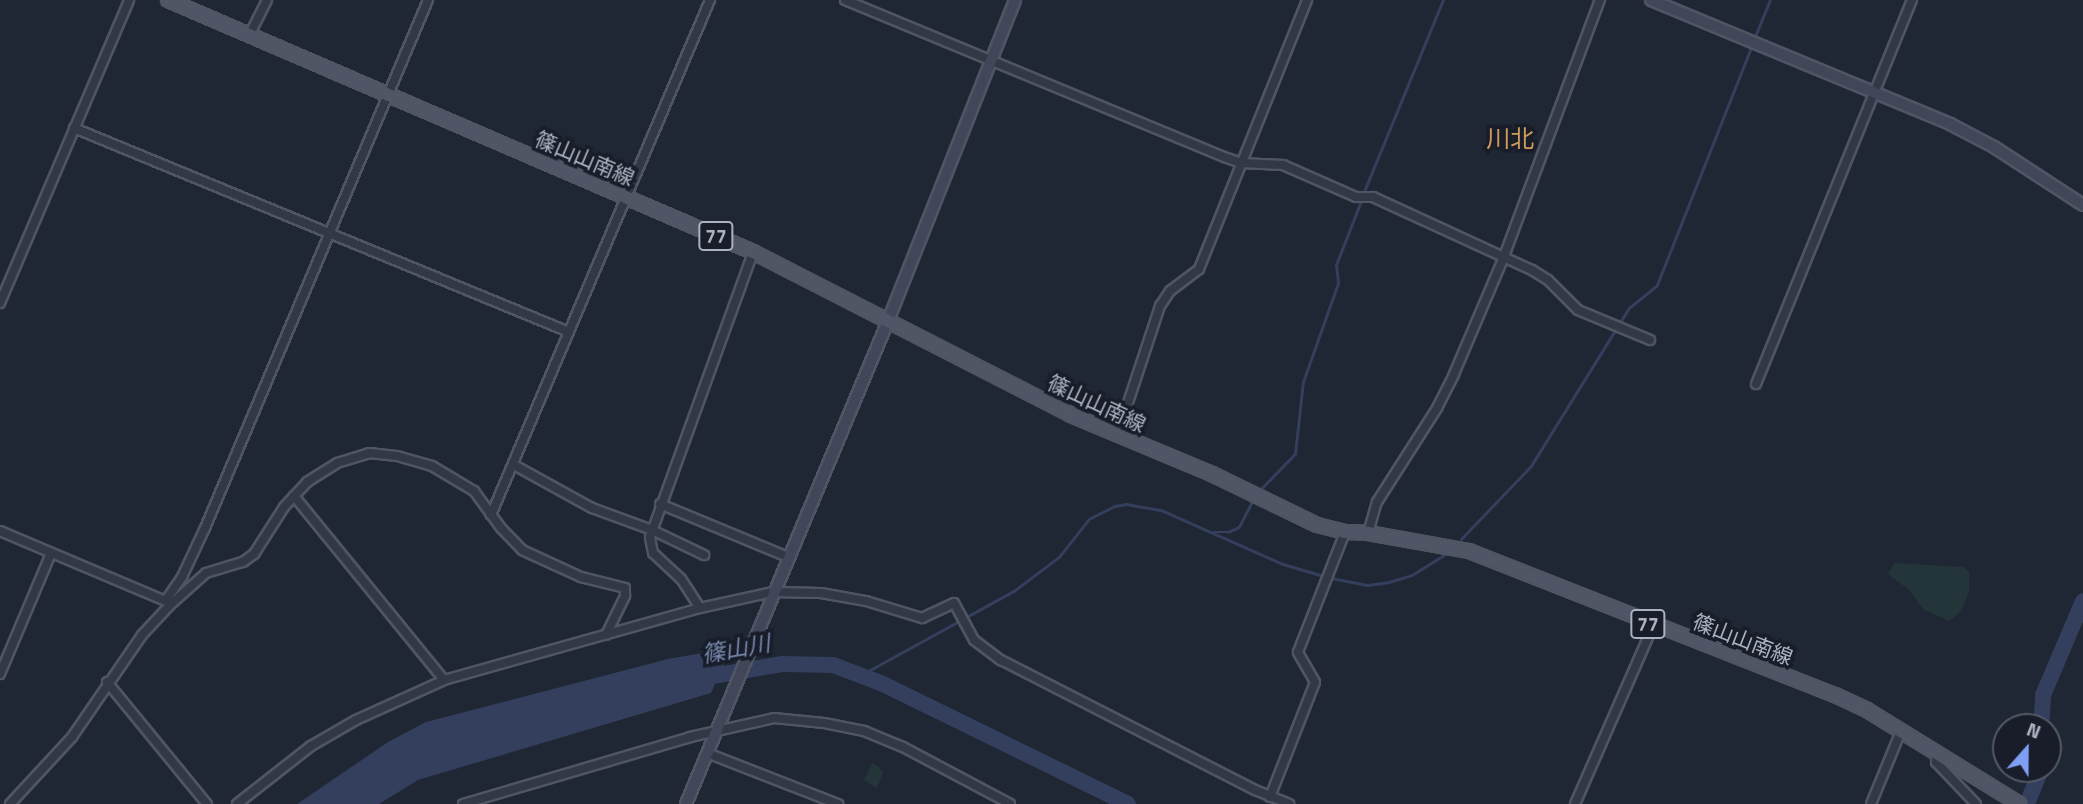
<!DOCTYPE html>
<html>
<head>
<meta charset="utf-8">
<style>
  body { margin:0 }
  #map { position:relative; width:2083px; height:804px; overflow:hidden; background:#1f2634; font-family:"Titillium Web","Noto Sans JP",sans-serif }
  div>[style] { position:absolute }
  .green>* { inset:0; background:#243539 }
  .water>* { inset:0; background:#333f5c }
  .stream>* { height:2.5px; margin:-1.25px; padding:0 1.25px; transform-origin:1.25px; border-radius:1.25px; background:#333f5c }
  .river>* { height:16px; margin:-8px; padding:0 8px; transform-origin:8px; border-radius:8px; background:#333f5c }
  .roads { filter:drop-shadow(2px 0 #505563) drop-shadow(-2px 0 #505563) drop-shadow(0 2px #505563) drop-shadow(0 -2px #505563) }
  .street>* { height:8px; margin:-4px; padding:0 4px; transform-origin:4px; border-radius:4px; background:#323845 }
  .secondary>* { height:10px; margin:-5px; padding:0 5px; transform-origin:5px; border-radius:5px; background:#414658 }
  .primary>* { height:12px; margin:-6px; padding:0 6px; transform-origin:6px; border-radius:6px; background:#505665 }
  span { translate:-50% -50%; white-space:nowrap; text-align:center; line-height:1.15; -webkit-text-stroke:7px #181d29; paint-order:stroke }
  .shield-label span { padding:2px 5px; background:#181d29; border:2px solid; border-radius:5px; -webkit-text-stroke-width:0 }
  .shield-label { font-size:19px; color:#acb2c2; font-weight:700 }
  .street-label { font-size:21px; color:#acb2c2 }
  .water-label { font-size:23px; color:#7586aa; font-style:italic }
  .quarter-label { font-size:24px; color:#cf9c5b }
  .north { position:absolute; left:1992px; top:713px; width:70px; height:70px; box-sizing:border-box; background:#181d29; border:2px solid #535966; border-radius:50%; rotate:21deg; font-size:19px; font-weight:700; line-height:28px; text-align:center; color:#acb2c2 }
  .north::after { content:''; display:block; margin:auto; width:24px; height:32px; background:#7f9ef4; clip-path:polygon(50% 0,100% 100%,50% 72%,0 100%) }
</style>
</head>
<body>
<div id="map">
  <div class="green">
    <div style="clip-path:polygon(1894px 563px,1963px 567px,1969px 571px,1969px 592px,1961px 611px,1949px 621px,1923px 609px,1909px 590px,1888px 574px)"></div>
    <div style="clip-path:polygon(872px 763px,878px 766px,883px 773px,877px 788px,864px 780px)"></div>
  </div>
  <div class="water">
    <div style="clip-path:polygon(731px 648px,711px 693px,418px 780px,379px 804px,297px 804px,388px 742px,426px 722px,668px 659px)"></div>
  </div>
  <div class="stream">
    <div style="left:1754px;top:39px;width:42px;rotate:-67.7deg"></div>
    <div style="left:1363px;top:194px;width:210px;rotate:-67.6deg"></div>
    <div style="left:1258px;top:492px;width:53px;rotate:-45.8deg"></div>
    <div style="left:1295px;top:454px;width:72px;rotate:-83.7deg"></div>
    <div style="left:1303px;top:382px;width:105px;rotate:-70.5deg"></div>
    <div style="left:1338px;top:283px;width:18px;rotate:-96deg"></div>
    <div style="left:1336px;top:265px;width:69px;rotate:-68.7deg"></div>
    <div style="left:1214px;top:532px;width:14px"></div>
    <div style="left:1228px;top:532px;width:12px;rotate:-24deg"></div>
    <div style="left:1239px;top:527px;width:33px;rotate:-63deg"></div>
    <div style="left:1461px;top:539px;width:101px;rotate:-46.2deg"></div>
    <div style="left:1531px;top:466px;width:186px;rotate:-58.2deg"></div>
    <div style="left:1629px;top:308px;width:36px;rotate:-39deg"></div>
    <div style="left:1657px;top:285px;width:258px;rotate:-68.4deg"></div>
    <div style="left:1331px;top:578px;width:38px;rotate:11deg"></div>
    <div style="left:1368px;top:585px;width:21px;rotate:-8deg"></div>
    <div style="left:1389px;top:582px;width:24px;rotate:-17deg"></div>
    <div style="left:1412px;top:575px;width:40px;rotate:-32deg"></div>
    <div style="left:861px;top:675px;width:175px;rotate:-28.8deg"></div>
    <div style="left:1014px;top:591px;width:56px;rotate:-37.1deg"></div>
    <div style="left:1059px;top:557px;width:48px;rotate:-51.7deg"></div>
    <div style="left:1089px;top:519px;width:29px;rotate:-27deg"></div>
    <div style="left:1115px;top:506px;width:11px;rotate:-10deg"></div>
    <div style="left:1126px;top:504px;width:36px;rotate:10deg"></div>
    <div style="left:1161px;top:510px;width:133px;rotate:23.9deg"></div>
    <div style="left:1283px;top:564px;width:43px;rotate:16.3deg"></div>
  </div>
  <div class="river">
    <div style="left:701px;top:678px;width:82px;rotate:-9.8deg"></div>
    <div style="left:782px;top:664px;width:51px;rotate:1.1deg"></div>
    <div style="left:833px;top:665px;width:51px;rotate:20.6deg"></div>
    <div style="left:881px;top:683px;width:275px;rotate:26.1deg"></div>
    <div style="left:2041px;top:727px;width:32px;rotate:-86deg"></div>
    <div style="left:2043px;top:695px;width:102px;rotate:-66.9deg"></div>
    <div style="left:2027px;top:804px;width:38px;rotate:-68deg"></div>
  </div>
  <div class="roads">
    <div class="street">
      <div style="left:845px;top:0;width:410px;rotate:22.5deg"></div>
      <div style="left:1224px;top:157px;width:18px;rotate:19deg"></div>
      <div style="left:1241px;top:163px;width:42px;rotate:2.7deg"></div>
      <div style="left:1283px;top:165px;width:80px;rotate:23.7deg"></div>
      <div style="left:1356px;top:197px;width:17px"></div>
      <div style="left:1373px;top:197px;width:175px;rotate:24.7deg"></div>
      <div style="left:1532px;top:270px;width:19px;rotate:32deg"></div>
      <div style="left:1548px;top:280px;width:42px;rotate:45deg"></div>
      <div style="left:1578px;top:310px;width:78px;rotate:22.6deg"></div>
      <div style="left:249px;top:36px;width:40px;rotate:-63.4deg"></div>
      <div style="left:74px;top:128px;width:535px;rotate:22.4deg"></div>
      <div style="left:0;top:303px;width:329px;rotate:-66.9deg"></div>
      <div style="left:1756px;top:384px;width:414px;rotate:-67.9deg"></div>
      <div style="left:1117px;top:436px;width:137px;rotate:-71.7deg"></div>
      <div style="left:1160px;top:306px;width:18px;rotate:-56deg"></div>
      <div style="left:1170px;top:291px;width:36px;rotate:-37deg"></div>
      <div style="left:1199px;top:269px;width:290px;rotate:-68.1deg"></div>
      <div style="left:514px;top:465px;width:89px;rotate:28.9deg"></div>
      <div style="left:592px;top:508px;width:64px;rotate:20.1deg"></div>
      <div style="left:652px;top:530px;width:58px;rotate:25.7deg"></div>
      <div style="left:294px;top:496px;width:237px;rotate:50.8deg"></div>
      <div style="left:660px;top:504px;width:139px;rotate:22.5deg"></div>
      <div style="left:491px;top:515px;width:560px;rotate:-66.96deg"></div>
      <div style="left:0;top:531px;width:182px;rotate:22.9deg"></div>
      <div style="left:1368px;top:533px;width:32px;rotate:-74deg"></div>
      <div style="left:1377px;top:502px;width:112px;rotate:-57.4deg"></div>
      <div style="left:1437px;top:408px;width:38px;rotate:-63deg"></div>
      <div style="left:1454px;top:374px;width:125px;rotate:-66.9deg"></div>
      <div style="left:1503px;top:259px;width:277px;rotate:-69.5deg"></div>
      <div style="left:166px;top:600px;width:28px;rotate:-55deg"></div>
      <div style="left:182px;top:577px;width:54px;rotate:-64.9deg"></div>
      <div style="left:205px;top:528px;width:573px;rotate:-67.1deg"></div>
      <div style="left:700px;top:608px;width:35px;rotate:-123deg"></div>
      <div style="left:681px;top:579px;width:38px;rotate:-137deg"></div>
      <div style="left:653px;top:553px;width:16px;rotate:-101deg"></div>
      <div style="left:650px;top:537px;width:303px;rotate:-70.1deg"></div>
      <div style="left:0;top:674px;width:131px;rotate:-67.1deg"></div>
      <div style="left:107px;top:682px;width:158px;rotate:50.7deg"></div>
      <div style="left:707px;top:753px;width:141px;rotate:21.3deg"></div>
      <div style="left:1936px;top:753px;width:9px;rotate:90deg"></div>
      <div style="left:1936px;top:762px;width:58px;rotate:46.4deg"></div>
      <div style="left:1270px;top:797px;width:123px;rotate:-68.6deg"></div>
      <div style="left:1315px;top:682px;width:34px;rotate:-120deg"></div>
      <div style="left:1298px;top:652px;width:129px;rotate:-68.6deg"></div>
      <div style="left:10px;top:804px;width:91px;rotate:-47.2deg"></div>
      <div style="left:72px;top:737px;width:124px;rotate:-55.5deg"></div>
      <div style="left:142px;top:635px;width:41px;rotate:-47deg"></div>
      <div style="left:170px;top:605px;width:48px;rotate:-41.6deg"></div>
      <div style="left:206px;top:573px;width:39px;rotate:-17deg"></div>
      <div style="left:243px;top:562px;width:14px;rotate:-36deg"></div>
      <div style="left:254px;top:554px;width:56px;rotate:-57.4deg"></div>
      <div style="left:284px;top:507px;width:34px;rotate:-47deg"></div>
      <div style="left:307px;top:482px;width:36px;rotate:-32deg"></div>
      <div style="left:337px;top:463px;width:34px;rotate:-17deg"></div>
      <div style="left:369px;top:453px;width:28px;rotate:6deg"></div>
      <div style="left:397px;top:456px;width:36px;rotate:16deg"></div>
      <div style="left:432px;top:466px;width:49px;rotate:30.8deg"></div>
      <div style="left:474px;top:491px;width:46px;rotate:53.9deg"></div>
      <div style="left:501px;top:528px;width:30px;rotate:46deg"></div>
      <div style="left:522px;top:550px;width:65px;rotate:24.6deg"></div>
      <div style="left:581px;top:577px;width:45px;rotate:14deg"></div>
      <div style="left:625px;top:588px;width:8px;rotate:90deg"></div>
      <div style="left:625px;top:596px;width:43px;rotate:116deg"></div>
      <div style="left:237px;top:804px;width:94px;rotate:-38.1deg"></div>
      <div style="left:311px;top:746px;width:52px;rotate:-30deg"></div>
      <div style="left:356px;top:720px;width:97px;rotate:-24.4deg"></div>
      <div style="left:444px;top:680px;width:266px;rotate:-15.7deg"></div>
      <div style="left:700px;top:608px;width:75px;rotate:-12.4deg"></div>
      <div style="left:773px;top:592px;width:48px;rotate:1.2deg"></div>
      <div style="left:821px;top:593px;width:46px;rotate:10.1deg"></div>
      <div style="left:866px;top:601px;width:59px;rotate:16.9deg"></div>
      <div style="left:922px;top:618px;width:35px;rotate:-25deg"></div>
      <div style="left:954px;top:603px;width:42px;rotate:61.6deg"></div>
      <div style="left:974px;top:640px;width:34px;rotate:37deg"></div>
      <div style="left:1001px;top:660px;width:285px;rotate:27.1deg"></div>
      <div style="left:1255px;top:790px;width:37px;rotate:22deg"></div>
      <div style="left:463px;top:804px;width:237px;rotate:-16.4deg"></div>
      <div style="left:690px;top:737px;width:86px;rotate:-12.7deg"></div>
      <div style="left:774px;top:718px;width:50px;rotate:5.7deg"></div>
      <div style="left:824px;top:723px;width:41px;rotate:11.3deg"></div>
      <div style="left:864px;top:731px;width:42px;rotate:22.3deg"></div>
      <div style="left:903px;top:747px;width:121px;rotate:28deg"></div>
      <div style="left:1575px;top:804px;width:194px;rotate:-66.3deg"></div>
      <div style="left:1871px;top:804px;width:79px;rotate:-67.7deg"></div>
    </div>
    <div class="secondary">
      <div style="left:1651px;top:0;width:324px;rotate:22.5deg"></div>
      <div style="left:1950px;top:124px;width:50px;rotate:27.6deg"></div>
      <div style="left:1994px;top:147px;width:106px;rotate:33.1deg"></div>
      <div style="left:686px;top:804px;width:524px;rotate:-67.3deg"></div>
      <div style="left:888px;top:321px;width:345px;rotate:-68.4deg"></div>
    </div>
    <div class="primary">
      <div style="left:168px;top:0;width:637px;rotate:23.3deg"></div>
      <div style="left:753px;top:252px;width:357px;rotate:27.1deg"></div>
      <div style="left:1071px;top:415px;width:153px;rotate:22.7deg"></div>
      <div style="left:1212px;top:474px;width:117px;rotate:25.9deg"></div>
      <div style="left:1317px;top:525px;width:29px;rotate:14deg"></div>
      <div style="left:1345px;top:532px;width:23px;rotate:2deg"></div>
      <div style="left:1368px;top:533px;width:103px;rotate:10.1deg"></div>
      <div style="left:1469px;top:551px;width:393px;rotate:21.5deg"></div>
      <div style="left:1835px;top:695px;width:35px;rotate:25deg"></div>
      <div style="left:1867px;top:710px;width:179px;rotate:31.7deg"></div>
    </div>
  </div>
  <div class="shield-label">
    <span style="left:716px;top:236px">77</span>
    <span style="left:1648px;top:624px">77</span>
  </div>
  <div class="street-label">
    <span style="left:585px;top:158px;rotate:23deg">篠山山南線</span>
    <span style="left:1097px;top:403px;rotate:25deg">篠山山南線</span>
    <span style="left:1743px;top:639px;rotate:21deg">篠山山南線</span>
  </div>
  <div class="water-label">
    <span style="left:736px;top:649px;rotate:-10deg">篠山川</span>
  </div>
  <div class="quarter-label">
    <span style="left:1510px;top:139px">川北</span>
  </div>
  <div class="north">N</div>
</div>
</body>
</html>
